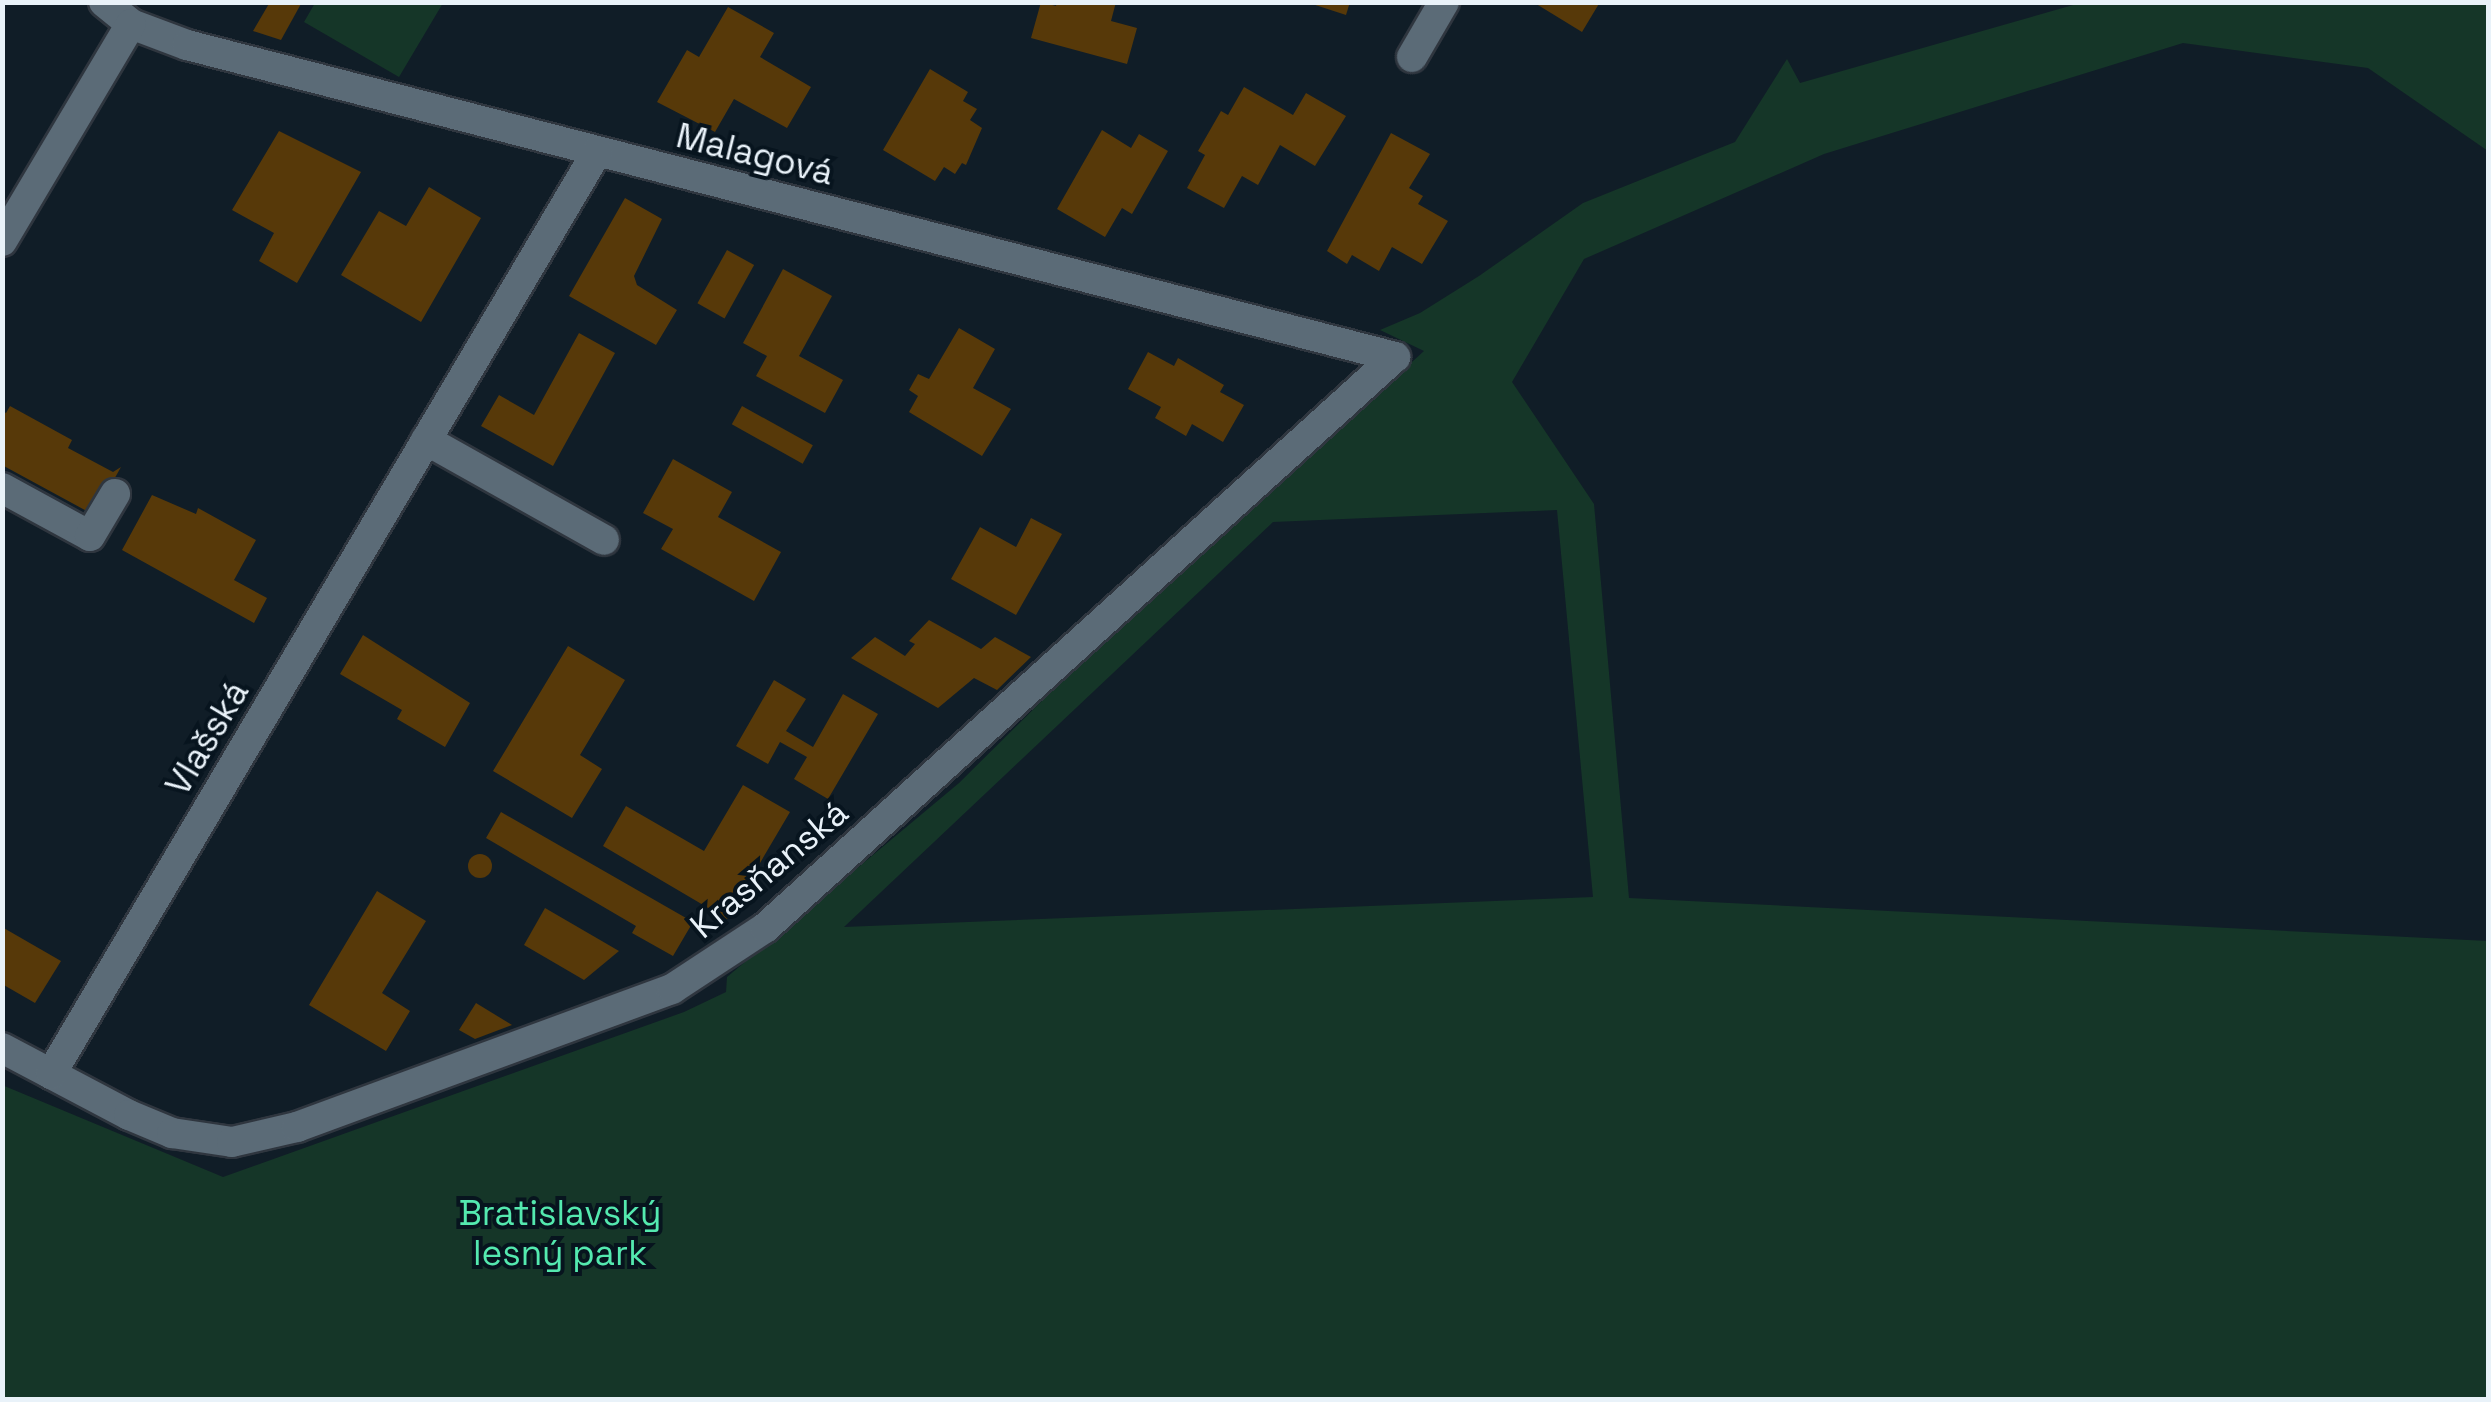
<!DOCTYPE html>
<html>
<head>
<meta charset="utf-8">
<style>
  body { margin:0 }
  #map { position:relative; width:2491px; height:1402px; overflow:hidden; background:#101d27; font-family:"Space Grotesk",sans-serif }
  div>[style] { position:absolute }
  .green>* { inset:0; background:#153628 }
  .building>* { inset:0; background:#573909; transform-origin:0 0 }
  .round { border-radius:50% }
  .roads { filter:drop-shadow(2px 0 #2f363f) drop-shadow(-2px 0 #2f363f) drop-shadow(0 2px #2f363f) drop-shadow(0 -2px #2f363f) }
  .street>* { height:30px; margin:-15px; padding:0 15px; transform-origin:15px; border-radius:15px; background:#5b6b77 }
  span { translate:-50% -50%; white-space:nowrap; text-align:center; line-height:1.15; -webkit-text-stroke:8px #07141e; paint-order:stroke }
  .street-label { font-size:35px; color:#e9f2f9 }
  .park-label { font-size:35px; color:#54e9af }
  .frame { position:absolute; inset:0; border:5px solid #e9f2f9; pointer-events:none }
</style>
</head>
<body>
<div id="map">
  <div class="green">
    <div style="clip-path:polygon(315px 3px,315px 2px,443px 3px,399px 77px,304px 22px)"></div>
    <div style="clip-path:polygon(evenodd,2080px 3px,2488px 3px,2488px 151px,2368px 68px,2183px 43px,1824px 154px,1584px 259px,1512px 382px,1594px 504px,1629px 898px,2488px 941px,2488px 1399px,3px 1399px,2px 1085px,223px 1177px,684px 1012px,726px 992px,727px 977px,959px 783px,1070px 673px,1424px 351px,1380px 330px,1420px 313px,1479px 276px,1583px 203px,1735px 142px,1787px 59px,1800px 83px,2080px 3px,1557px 510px,1593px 897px,844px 927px,1273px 522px,1557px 510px)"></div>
  </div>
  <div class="building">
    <div style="clip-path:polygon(270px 2px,302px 2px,281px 40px,253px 31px)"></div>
    <div style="clip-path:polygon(1041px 2px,1056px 6px,1057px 2px,1116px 2px,1111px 21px,1137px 28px,1127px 64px,1031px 38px)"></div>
    <div style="clip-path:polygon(1306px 2px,1350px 2px,1346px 15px)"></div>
    <div style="clip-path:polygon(1533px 2px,1600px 2px,1582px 32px)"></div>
    <div style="clip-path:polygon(728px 7px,774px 33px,760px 57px,811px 87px,787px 128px,734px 99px,715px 132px,657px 102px,687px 50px,699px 57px)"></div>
    <div style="clip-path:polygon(930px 69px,968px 92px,963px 101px,977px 109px,970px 120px,982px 128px,966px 165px,962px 163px,955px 174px,944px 167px,935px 181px,883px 150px)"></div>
    <div style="clip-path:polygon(1244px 87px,1293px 115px,1306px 93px,1346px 116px,1315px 166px,1280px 145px,1258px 185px,1242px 176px,1224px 208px,1187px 188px,1205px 155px,1198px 151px,1221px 111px,1228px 115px)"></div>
    <div style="clip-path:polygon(1102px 130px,1131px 148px,1139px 134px,1168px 151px,1132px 214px,1122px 208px,1105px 237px,1057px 209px)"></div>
    <div style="clip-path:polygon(279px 131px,361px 172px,297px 283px,259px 261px,274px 233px,232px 210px)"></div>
    <div style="clip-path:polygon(1391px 133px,1430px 154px,1409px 188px,1423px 196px,1418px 204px,1448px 221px,1422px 264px,1392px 247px,1379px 271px,1352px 255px,1347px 264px,1327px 251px)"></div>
    <div style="clip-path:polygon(429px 187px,481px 218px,421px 322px,341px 275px,379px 211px,406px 226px)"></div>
    <div style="clip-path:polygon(625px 198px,662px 219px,634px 276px,637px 285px,677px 310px,656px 345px,569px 296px)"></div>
    <div style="left:727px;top:250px;width:31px;height:61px;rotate:29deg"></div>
    <div style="clip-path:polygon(783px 269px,832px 296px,799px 356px,843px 380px,825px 413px,756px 376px,767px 356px,743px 343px)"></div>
    <div style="clip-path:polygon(959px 328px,995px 349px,973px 388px,1011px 409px,982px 456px,909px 412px,918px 396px,909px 390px,918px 374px,929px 379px)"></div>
    <div style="clip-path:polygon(579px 333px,615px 353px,553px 466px,481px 426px,499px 395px,534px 415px)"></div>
    <div style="clip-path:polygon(1148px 352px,1174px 366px,1178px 358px,1224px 385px,1220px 392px,1244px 405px,1223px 442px,1192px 424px,1186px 436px,1155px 418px,1161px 407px,1128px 389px)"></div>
    <div style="clip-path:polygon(10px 406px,72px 440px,68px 448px,113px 472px,121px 467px,94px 515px,2px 465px,2px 411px,6px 413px)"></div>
    <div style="left:742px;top:406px;width:81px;height:21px;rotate:29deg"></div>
    <div style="clip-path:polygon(673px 459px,732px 492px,718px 517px,781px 552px,754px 601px,661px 549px,673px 529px,643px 513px)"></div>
    <div style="clip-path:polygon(152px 495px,196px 514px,198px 508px,256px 540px,234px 580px,267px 598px,254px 623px,122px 550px)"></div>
    <div style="clip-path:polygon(1031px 518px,1062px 534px,1016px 615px,951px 579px,980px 527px,1016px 547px)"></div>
    <div style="clip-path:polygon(929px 620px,981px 649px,995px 637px,1031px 657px,997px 690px,974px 678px,938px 708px,851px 658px,875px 637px,905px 656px,915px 644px,909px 641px)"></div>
    <div style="clip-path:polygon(363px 635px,470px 703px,445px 747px,397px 719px,402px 710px,340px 674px)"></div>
    <div style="clip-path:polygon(568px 646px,625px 680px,580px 755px,602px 769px,572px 818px,493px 771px)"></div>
    <div style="clip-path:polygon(774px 680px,806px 699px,786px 731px,813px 747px,843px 694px,878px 714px,828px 799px,794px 779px,807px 757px,780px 742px,768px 764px,736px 746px)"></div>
    <div style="clip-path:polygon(743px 785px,790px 812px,727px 919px,603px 846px,626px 806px,704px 851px)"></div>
    <div style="clip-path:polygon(501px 812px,693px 922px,673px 956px,632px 933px,636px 926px,486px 838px)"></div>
    <div class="round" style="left:468px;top:854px;width:24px;height:24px"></div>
    <div style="clip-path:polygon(377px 891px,426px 921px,382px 993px,410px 1011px,386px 1051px,309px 1005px)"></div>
    <div style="clip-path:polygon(545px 908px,619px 951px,584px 980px,524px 945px)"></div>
    <div style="clip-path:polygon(2px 927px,61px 961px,35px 1003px,2px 984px)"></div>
    <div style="clip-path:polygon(476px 1003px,512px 1025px,475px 1039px,459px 1030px)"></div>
  </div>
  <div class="roads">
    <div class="street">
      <div style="left:104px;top:2px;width:35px;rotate:39deg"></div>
      <div style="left:131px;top:24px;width:60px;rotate:20.6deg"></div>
      <div style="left:187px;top:45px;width:1248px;rotate:14.48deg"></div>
      <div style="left:1412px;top:57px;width:64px;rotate:-59.8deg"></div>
      <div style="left:2px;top:241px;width:252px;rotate:-59.3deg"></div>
      <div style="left:426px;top:440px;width:204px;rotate:29.3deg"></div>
      <div style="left:2px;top:488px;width:100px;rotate:28.6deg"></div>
      <div style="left:90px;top:536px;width:49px;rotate:-59.2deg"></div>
      <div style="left:2px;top:1048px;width:144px;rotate:27.8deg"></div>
      <div style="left:129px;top:1115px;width:47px;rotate:22.7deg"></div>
      <div style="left:172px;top:1133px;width:61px;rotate:8.5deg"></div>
      <div style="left:232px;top:1142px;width:67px;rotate:-13deg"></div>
      <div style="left:297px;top:1127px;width:400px;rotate:-20.2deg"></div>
      <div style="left:672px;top:989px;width:111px;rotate:-33.3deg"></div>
      <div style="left:765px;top:928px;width:850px;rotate:-42.19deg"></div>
      <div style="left:51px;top:1074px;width:1072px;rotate:-59.37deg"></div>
    </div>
  </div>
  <div class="street-label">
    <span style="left:755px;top:154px;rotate:14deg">Malagová</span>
    <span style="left:207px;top:738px;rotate:-59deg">Vlašská</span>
    <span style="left:769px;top:869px;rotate:-40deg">Krasňanská</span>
  </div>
  <div class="park-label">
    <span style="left:560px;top:1233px">Bratislavský<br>lesný park</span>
  </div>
  <div class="frame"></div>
</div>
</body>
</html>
